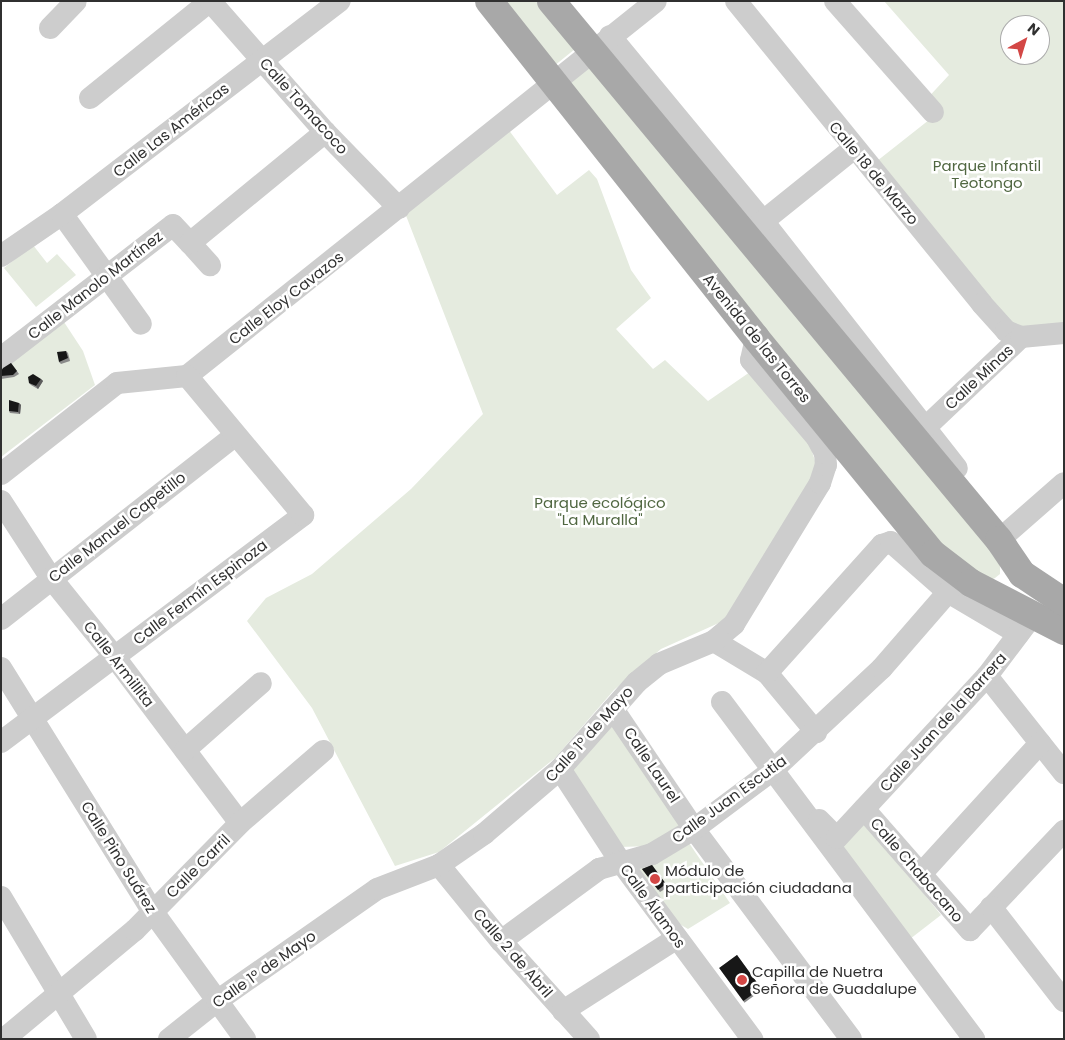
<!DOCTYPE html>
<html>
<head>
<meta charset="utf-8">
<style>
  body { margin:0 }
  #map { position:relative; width:1065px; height:1040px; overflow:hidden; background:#fff; font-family:Poppins,sans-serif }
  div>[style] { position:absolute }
  .green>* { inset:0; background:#e5ebdf }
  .minor>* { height:22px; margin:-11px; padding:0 11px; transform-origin:11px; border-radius:11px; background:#cdcdcd }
  .major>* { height:28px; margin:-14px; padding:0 14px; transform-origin:14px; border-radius:14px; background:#a8a8a8 }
  .wall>* { inset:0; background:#8b8b8b; transform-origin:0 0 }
  .shaded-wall>* { inset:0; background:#5d5d5d }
  .building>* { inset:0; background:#171717; transform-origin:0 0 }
  .dots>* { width:14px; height:14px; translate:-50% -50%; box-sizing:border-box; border:2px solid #fff; border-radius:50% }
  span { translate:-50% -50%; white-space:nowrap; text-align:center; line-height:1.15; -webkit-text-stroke:5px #fff; paint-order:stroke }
  .street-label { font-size:15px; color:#303030 }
  .park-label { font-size:15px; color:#506741 }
  .poi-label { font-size:15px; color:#303030 }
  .left { translate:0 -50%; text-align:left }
  .frame { position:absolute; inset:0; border:2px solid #303030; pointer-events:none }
  .north { position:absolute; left:1000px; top:15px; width:50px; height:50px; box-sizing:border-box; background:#fff; border:1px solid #acacac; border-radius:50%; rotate:39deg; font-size:14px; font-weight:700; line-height:20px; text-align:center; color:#303030 }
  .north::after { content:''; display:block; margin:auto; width:18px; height:22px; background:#d34745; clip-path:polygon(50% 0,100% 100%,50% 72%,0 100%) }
</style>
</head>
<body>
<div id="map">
  <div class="green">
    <div style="clip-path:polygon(493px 1px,542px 1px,575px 49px,554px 66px)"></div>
    <div style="clip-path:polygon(evenodd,884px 1px,1064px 1px,1064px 324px,1015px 327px,877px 161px,934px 116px,923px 103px,949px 75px,884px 1px,1010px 25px,1040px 25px,1040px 55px,1010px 55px,1010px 25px)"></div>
    <div style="clip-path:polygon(586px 63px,1000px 561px,1000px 574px,995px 578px,987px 582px,938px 550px,561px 82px)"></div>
    <div style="clip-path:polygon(508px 129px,557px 195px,589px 170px,597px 179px,631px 270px,651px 298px,616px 329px,653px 369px,665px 360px,708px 401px,750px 372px,810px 445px,816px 464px,814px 476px,743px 599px,721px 622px,661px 649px,614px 690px,555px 758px,439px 852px,395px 866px,312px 708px,247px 621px,266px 598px,312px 574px,411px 489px,483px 414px,405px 213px)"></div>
    <div style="clip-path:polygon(33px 245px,47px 263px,57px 254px,76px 275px,36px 307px,4px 268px)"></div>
    <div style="clip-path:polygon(62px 319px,83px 351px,95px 385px,1px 457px,1px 367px)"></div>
    <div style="clip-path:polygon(613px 719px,682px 823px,652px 846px,619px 847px,567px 771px)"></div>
    <div style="clip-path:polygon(861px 816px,941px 915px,910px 939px,838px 841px)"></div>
    <div style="clip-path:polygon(689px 843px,730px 903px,688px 929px,676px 922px,638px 868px)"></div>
  </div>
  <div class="minor">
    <div style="left:736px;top:1px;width:390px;rotate:50.9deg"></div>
    <div style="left:982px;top:304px;width:36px;rotate:48deg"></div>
    <div style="left:1006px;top:331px;width:16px;rotate:22deg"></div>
    <div style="left:835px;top:1px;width:148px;rotate:48.6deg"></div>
    <div style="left:50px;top:28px;width:37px;rotate:-46deg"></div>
    <div style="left:610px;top:36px;width:240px;rotate:50.4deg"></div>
    <div style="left:763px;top:221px;width:314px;rotate:51.9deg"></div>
    <div style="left:90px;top:98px;width:154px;rotate:-38.9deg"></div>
    <div style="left:210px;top:1px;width:174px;rotate:48.7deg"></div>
    <div style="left:325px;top:132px;width:106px;rotate:45.8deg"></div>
    <div style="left:62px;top:214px;width:135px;rotate:54.3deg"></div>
    <div style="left:751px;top:231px;width:131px;rotate:-38.8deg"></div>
    <div style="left:190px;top:243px;width:30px;rotate:48deg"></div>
    <div style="left:1px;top:256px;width:74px;rotate:-34.5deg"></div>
    <div style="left:62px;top:214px;width:350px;rotate:-37.5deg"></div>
    <div style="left:1px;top:358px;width:217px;rotate:-37.7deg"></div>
    <div style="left:173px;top:225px;width:25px;rotate:47deg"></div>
    <div style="left:190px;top:243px;width:175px;rotate:-39.4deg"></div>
    <div style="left:927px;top:426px;width:129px;rotate:-43.4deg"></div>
    <div style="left:1021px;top:337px;width:43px;rotate:-5.3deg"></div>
    <div style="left:1px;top:474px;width:147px;rotate:-38.1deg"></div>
    <div style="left:117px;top:383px;width:70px;rotate:-5.7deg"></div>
    <div style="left:187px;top:376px;width:600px;rotate:-38.64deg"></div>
    <div style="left:1px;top:501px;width:92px;rotate:57deg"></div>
    <div style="left:51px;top:578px;width:100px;rotate:51.1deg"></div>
    <div style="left:114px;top:656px;width:209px;rotate:53deg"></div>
    <div style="left:999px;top:540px;width:86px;rotate:-41.2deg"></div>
    <div style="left:1px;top:619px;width:296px;rotate:-38.1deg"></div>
    <div style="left:714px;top:641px;width:62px;rotate:31.1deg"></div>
    <div style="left:767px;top:673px;width:77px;rotate:50.3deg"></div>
    <div style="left:1px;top:668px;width:287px;rotate:58.1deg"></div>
    <div style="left:153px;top:912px;width:157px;rotate:54.1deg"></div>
    <div style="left:767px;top:673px;width:172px;rotate:-48.1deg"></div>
    <div style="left:882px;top:545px;width:9px;rotate:-18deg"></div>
    <div style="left:891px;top:542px;width:76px;rotate:41.3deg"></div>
    <div style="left:948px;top:592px;width:82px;rotate:30.6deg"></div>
    <div style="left:987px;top:676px;width:124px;rotate:51.6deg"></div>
    <div style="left:722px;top:702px;width:421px;rotate:53.2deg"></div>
    <div style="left:613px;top:709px;width:145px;rotate:56deg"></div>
    <div style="left:694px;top:829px;width:262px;rotate:53.2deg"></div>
    <div style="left:1px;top:742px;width:378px;rotate:-36.9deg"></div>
    <div style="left:303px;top:515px;width:181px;rotate:-129.8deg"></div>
    <div style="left:185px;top:750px;width:101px;rotate:-41.4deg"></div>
    <div style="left:560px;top:769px;width:110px;rotate:56.9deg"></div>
    <div style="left:620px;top:861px;width:222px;rotate:53.4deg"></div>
    <div style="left:864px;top:809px;width:161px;rotate:48.8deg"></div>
    <div style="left:970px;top:930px;width:137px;rotate:-46.5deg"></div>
    <div style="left:819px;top:820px;width:25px;rotate:45deg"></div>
    <div style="left:837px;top:838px;width:221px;rotate:-47.2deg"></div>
    <div style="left:987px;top:676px;width:65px;rotate:-53.1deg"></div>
    <div style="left:439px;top:865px;width:98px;rotate:50.8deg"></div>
    <div style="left:501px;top:941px;width:132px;rotate:48.1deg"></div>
    <div style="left:921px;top:874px;width:177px;rotate:-47.7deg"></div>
    <div style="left:1px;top:897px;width:165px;rotate:59.1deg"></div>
    <div style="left:991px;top:907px;width:119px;rotate:52.2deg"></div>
    <div style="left:501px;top:941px;width:122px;rotate:-36.3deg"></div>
    <div style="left:599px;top:869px;width:55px;rotate:-15.8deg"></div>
    <div style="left:652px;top:854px;width:49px;rotate:-30.8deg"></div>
    <div style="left:694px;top:829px;width:99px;rotate:-36.8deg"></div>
    <div style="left:773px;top:770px;width:149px;rotate:-43.1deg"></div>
    <div style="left:882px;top:668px;width:101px;rotate:-49deg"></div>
    <div style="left:563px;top:1011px;width:135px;rotate:-32.6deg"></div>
    <div style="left:4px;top:1039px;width:170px;rotate:-39.8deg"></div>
    <div style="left:135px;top:930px;width:150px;rotate:-45.5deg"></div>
    <div style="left:240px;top:823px;width:110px;rotate:-40.9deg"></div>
    <div style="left:169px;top:1039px;width:61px;rotate:-38.4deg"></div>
    <div style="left:217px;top:1001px;width:195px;rotate:-35deg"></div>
    <div style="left:377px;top:889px;width:66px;rotate:-21.2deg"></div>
    <div style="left:439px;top:865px;width:55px;rotate:-34.6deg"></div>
    <div style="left:484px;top:834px;width:100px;rotate:-40.5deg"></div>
    <div style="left:560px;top:769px;width:116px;rotate:-48.5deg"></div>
    <div style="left:637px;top:682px;width:28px;rotate:-39deg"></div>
    <div style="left:659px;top:664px;width:60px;rotate:-22.7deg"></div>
    <div style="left:714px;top:641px;width:26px;rotate:-40deg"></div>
    <div style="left:734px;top:624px;width:165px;rotate:-58.6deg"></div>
    <div style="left:820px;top:483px;width:19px;rotate:-72deg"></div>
    <div style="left:826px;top:465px;width:12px;rotate:-95deg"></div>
    <div style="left:825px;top:453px;width:17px;rotate:-118deg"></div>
    <div style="left:817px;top:438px;width:102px;rotate:-130.2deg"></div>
    <div style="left:751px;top:360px;width:23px;rotate:-77deg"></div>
  </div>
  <div class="major">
    <div style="left:489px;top:1px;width:430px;rotate:51.6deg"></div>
    <div style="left:756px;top:338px;width:279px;rotate:50.7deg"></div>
    <div style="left:933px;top:554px;width:48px;rotate:37.3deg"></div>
    <div style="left:971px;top:583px;width:105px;rotate:27.3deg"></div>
    <div style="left:551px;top:1px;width:701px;rotate:50.27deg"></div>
    <div style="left:999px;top:540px;width:41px;rotate:55.9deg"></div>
    <div style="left:1022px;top:574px;width:50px;rotate:33.7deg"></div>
  </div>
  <div class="wall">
    <div style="clip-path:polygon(66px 351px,68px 353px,70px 361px,61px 364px,59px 362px)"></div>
    <div style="clip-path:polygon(11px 363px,19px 374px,14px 377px,1px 379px,1px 371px)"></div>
    <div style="clip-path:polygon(41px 379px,43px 381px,38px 389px,31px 385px,29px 383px)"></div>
    <div style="clip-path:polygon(19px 403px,21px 405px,20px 414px,10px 413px,9px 411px)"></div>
    <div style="clip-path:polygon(652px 865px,668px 887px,660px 892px,642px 869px)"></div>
    <div style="left:737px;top:955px;width:43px;height:22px;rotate:54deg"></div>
  </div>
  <div class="shaded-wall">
    <div style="clip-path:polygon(41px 379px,43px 381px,38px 389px,36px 386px)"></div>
    <div style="clip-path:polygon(19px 403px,21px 405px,20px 414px,18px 412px)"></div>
  </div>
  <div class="building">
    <div style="clip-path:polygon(66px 351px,68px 358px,59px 362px,57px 352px)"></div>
    <div style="clip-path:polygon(11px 363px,17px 371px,13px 375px,1px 376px,1px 371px,3px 368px)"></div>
    <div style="clip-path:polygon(33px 374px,41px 379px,36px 386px,29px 383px,28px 377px)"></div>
    <div style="clip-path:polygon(9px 400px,19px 403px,18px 412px,9px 411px)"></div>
    <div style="clip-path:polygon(652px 865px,666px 884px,658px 890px,642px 869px)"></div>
    <div style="left:737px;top:955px;width:41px;height:22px;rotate:54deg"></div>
  </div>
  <div class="dots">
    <div style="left:655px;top:879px;background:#d34745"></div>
    <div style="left:742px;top:980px;background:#d34745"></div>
  </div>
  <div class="street-label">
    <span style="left:304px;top:106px;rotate:48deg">Calle Tomacoco</span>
    <span style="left:171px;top:130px;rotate:-38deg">Calle Las Américas</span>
    <span style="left:874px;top:173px;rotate:50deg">Calle 18 de Marzo</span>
    <span style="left:95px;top:285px;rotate:-38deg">Calle Manolo Martínez</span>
    <span style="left:286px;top:298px;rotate:-38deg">Calle Eloy Cavazos</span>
    <span style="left:757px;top:338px;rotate:51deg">Avenida de las Torres</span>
    <span style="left:979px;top:377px;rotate:-43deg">Calle Minas</span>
    <span style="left:117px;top:527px;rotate:-38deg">Calle Manuel Capetillo</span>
    <span style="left:200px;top:592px;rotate:-37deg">Calle Fermín Espinoza</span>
    <span style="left:119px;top:664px;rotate:52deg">Calle Armillita</span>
    <span style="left:943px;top:722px;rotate:-48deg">Calle Juan de la Barrera</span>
    <span style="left:589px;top:734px;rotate:-48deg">Calle 1º de Mayo</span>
    <span style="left:652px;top:765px;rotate:56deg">Calle Laurel</span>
    <span style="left:729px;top:799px;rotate:-36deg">Calle Juan Escutia</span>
    <span style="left:119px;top:857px;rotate:58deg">Calle Pino Suárez</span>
    <span style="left:198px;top:866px;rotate:-45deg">Calle Carril</span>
    <span style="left:917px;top:870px;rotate:49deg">Calle Chabacano</span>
    <span style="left:653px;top:906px;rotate:54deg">Calle Álamos</span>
    <span style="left:513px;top:953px;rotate:49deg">Calle 2 de Abril</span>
    <span style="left:264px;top:969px;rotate:-35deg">Calle 1º de Mayo</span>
  </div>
  <div class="park-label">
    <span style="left:987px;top:174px">Parque Infantil<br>Teotongo</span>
    <span style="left:600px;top:511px">Parque ecológico<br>"La Muralla"</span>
  </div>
  <div class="poi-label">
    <span class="left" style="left:665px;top:879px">Módulo de<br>participación ciudadana</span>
    <span class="left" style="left:752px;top:980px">Capilla de Nuetra<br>Señora de Guadalupe</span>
  </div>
  <div class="frame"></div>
  <div class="north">N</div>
</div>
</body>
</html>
